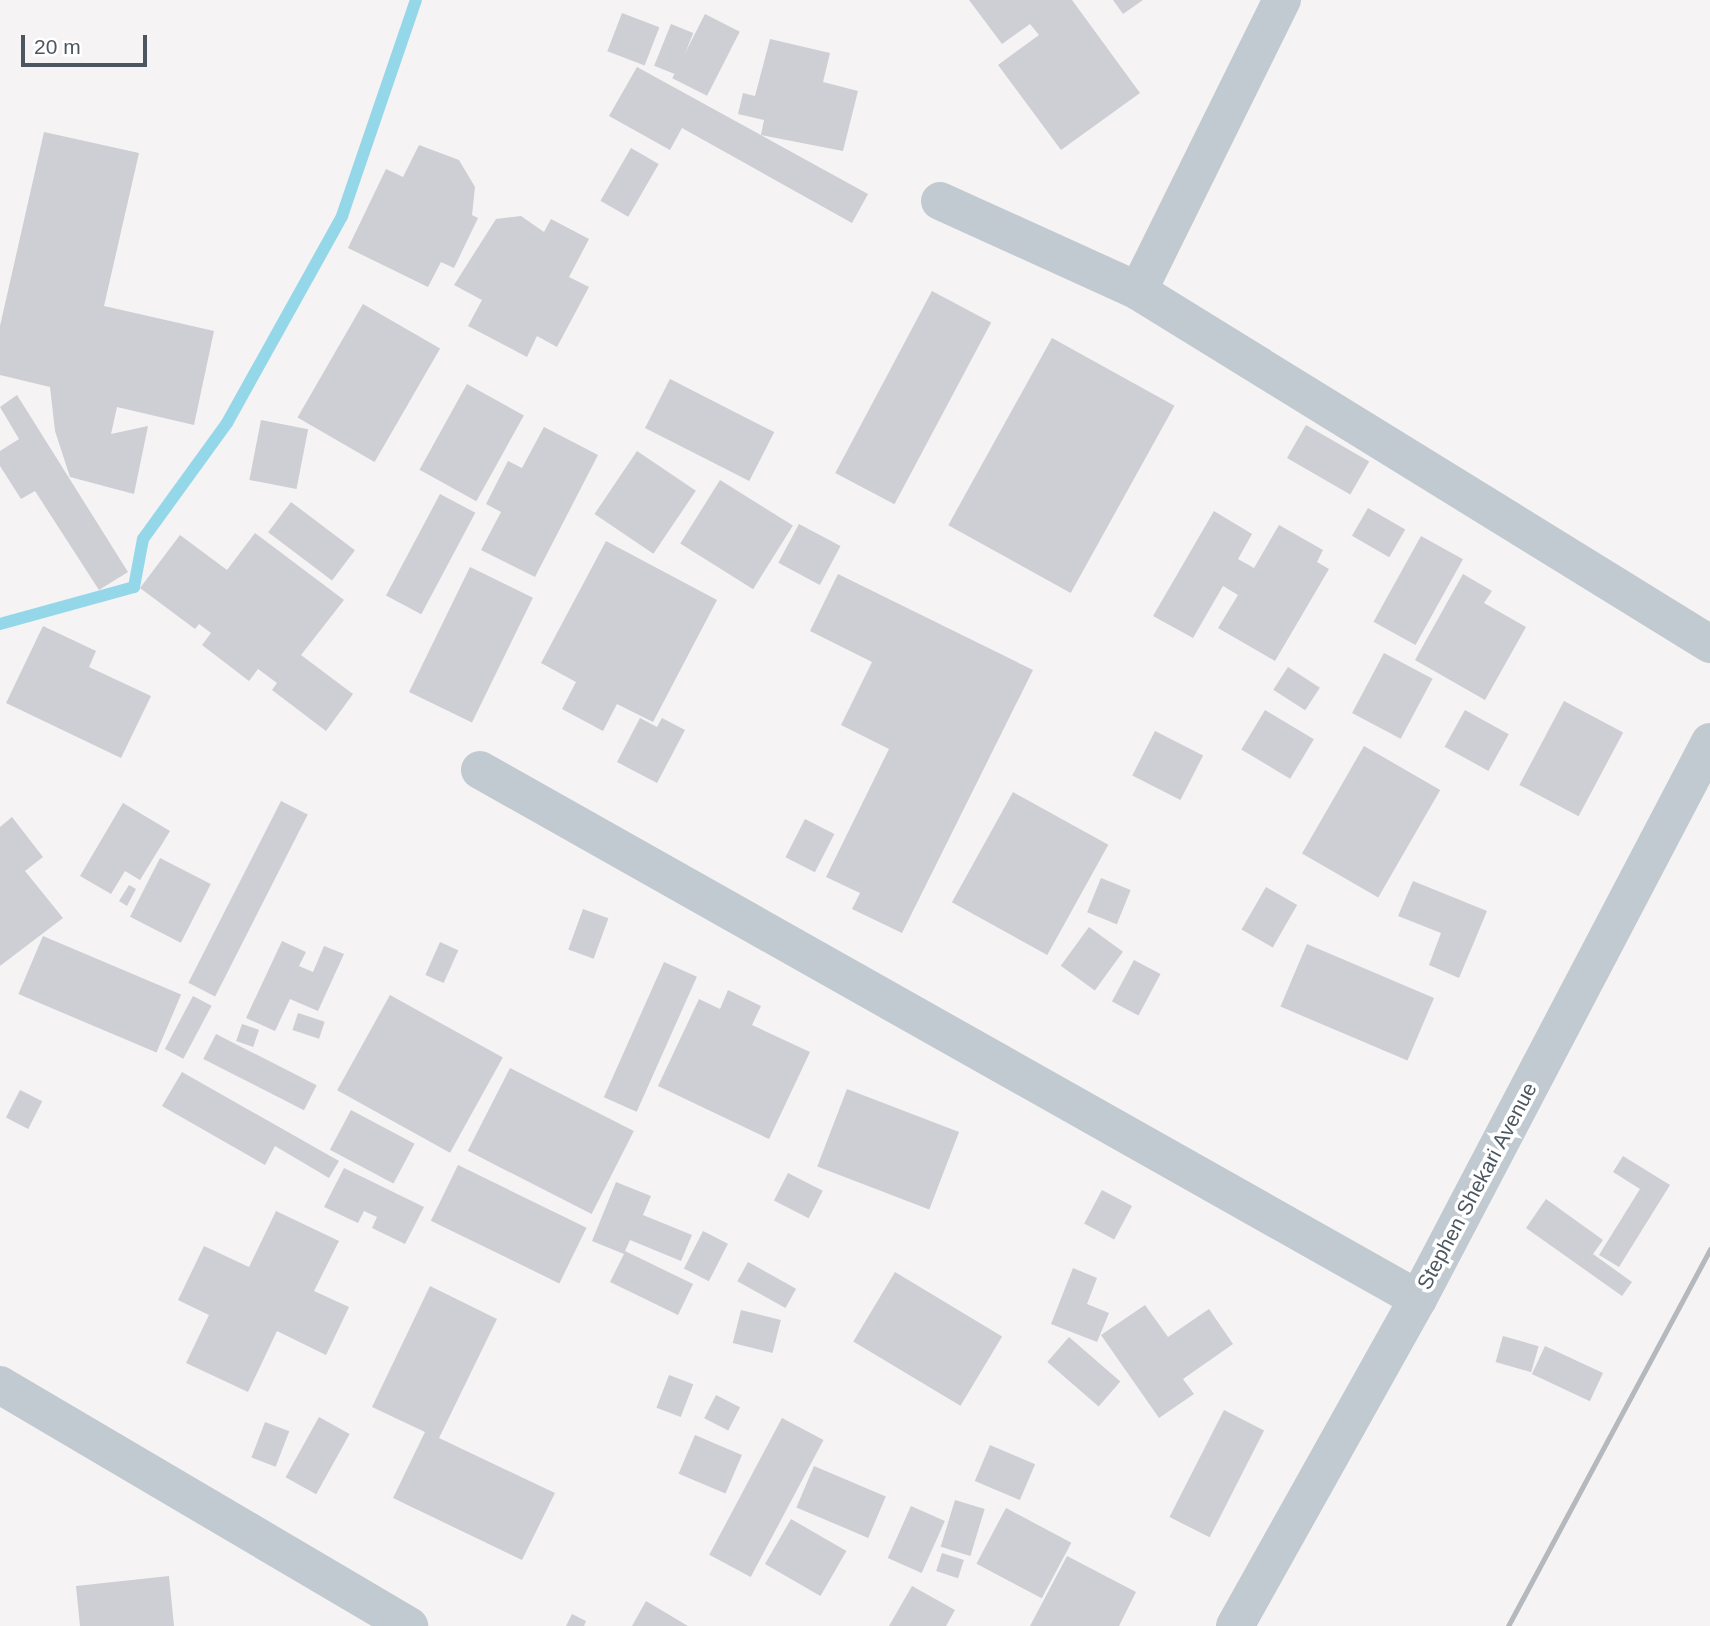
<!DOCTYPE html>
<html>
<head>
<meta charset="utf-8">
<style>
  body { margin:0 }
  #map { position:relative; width:1710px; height:1626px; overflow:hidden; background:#f5f3f3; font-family:Arial,sans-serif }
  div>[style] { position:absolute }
  .stream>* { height:12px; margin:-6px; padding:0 6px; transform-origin:6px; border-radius:6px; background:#94d7e9 }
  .building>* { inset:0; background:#cdcfd4; transform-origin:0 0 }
  .minor>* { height:38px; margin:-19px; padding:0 19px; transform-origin:19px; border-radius:19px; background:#c1cad0 }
  .rail>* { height:5px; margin:-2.5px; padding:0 2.5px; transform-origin:2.5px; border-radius:2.5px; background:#b5b8bc }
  span { translate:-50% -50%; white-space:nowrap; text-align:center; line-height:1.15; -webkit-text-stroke:7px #fff; paint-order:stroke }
  .street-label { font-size:21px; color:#4b565f }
  .scale { position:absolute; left:21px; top:35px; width:126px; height:32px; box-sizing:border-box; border:4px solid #4b565f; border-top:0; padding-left:9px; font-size:21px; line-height:24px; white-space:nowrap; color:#4b565f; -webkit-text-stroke:5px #fff; paint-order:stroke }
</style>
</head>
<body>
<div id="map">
  <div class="stream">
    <div style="left:0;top:624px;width:139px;rotate:-15.4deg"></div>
    <div style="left:134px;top:587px;width:49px;rotate:-79.4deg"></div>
    <div style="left:143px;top:539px;width:143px;rotate:-54.1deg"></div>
    <div style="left:227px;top:423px;width:237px;rotate:-60.9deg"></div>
    <div style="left:342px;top:216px;width:228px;rotate:-71.1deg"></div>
  </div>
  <div class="building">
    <div style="clip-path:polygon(969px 0,1072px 0,1140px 93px,1061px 150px,998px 65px,1039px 35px,1030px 24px,1002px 44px)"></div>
    <div style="clip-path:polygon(1113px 0,1143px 0,1123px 14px)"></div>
    <div style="left:622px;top:13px;width:40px;height:41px;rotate:21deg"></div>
    <div style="left:705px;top:14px;width:39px;height:72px;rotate:27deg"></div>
    <div style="left:671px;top:24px;width:24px;height:45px;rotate:22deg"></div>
    <div style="clip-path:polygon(770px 39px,830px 53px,823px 82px,858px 91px,843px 151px,761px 135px,764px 120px,738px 114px,743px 93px,755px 96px)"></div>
    <div style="clip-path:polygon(637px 67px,868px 194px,852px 223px,682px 128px,670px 150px,609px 116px)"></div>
    <div style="clip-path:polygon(44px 132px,139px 153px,104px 306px,214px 331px,194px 425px,117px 407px,111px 434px,148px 426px,134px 494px,70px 477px,55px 431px,50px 387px,0 375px,0 326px)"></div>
    <div style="clip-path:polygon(419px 145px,459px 160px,475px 187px,472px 215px,478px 218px,454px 268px,441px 262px,428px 287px,348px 248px,386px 169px,403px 177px)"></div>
    <div style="left:631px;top:148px;width:32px;height:61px;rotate:30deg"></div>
    <div style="clip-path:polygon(521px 216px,544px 232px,551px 219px,589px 239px,569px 277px,589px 287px,557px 347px,537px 336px,527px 357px,468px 326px,482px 300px,454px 285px,496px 219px)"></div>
    <div style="left:932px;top:291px;width:67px;height:206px;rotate:28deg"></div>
    <div style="left:363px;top:304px;width:89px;height:131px;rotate:30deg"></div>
    <div style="left:1052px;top:338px;width:140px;height:214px;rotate:29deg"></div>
    <div style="left:670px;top:379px;width:117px;height:55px;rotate:27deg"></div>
    <div style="left:467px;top:384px;width:65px;height:98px;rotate:29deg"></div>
    <div style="clip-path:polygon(17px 395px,128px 572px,99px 590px,35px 491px,21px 499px,0 466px,0 451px,19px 439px,0 407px)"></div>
    <div style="left:261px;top:420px;width:48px;height:61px;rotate:11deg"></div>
    <div style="left:1306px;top:425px;width:73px;height:38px;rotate:30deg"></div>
    <div style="clip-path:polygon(544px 427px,598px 455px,535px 577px,481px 550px,501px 512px,486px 504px,508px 461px,522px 468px)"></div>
    <div style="left:637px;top:451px;width:71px;height:76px;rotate:34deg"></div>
    <div style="left:720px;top:480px;width:86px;height:75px;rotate:32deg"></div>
    <div style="left:440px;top:494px;width:40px;height:115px;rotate:28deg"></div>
    <div style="left:291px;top:502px;width:80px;height:38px;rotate:37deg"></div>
    <div style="left:1368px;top:508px;width:43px;height:32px;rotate:30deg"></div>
    <div style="clip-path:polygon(1214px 511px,1252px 534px,1238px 559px,1254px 568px,1279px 525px,1323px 550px,1317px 562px,1329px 569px,1275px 661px,1218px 628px,1238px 595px,1223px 586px,1193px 638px,1153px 616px)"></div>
    <div style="left:799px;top:524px;width:47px;height:44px;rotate:28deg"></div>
    <div style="clip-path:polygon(255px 533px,344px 600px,301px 655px,353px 694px,326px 731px,272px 690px,277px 683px,258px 669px,249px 681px,202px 645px,211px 633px,199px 624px,195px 629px,140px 588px,180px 535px,227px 570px)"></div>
    <div style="left:1421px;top:536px;width:48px;height:98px;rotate:29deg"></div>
    <div style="clip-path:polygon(606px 541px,717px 600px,653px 722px,617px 704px,603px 731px,562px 709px,576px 682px,541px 663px)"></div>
    <div style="left:470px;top:567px;width:70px;height:139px;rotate:26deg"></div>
    <div style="clip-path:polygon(838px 574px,1033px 670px,902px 933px,852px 909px,860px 893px,826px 877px,889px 749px,841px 725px,872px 662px,810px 631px)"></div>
    <div style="clip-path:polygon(1463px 574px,1492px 591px,1484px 603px,1526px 627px,1485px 700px,1415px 660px)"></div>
    <div style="clip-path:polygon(43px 626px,96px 651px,89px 667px,151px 696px,121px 758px,6px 703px)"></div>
    <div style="left:1384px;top:653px;width:55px;height:68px;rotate:28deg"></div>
    <div style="left:1288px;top:667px;width:38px;height:27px;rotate:33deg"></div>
    <div style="left:1564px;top:701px;width:67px;height:95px;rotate:28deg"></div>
    <div style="left:1265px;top:710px;width:57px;height:46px;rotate:31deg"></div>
    <div style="left:1465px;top:710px;width:50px;height:42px;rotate:29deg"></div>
    <div style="clip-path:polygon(640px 718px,657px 727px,662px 718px,685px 730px,657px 783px,617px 762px)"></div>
    <div style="left:1155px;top:731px;width:54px;height:50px;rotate:27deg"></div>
    <div style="left:1364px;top:746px;width:88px;height:124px;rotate:30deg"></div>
    <div style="left:1013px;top:792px;width:109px;height:126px;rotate:29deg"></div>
    <div style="left:281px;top:801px;width:30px;height:204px;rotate:27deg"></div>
    <div style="clip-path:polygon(123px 803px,170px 831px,140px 880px,125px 871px,111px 894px,80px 876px)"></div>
    <div style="clip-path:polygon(12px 817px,43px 857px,25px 871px,63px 918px,0 966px,0 827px)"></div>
    <div style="left:805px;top:819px;width:33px;height:43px;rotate:27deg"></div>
    <div style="left:160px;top:858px;width:57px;height:66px;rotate:27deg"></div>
    <div style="left:1101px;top:878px;width:32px;height:37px;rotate:22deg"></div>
    <div style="clip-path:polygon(1413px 881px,1487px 911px,1459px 978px,1429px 965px,1441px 933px,1398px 916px)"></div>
    <div style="clip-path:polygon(129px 885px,136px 889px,127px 906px,119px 901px)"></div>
    <div style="left:1266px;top:887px;width:36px;height:49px;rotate:30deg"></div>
    <div style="left:583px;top:909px;width:27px;height:43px;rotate:20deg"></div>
    <div style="left:1089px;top:927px;width:42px;height:48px;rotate:36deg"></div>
    <div style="left:43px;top:936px;width:150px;height:63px;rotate:23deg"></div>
    <div style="clip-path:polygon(282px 941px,306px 952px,299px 966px,313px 972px,324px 946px,344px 954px,318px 1011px,290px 999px,275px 1031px,246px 1018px)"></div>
    <div style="left:440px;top:942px;width:20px;height:36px;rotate:24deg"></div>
    <div style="left:1307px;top:944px;width:138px;height:68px;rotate:23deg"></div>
    <div style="left:1134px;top:960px;width:30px;height:47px;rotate:28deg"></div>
    <div style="left:664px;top:962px;width:36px;height:148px;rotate:24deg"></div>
    <div style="clip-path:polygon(728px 990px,761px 1006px,752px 1025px,810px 1052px,769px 1139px,658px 1086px,699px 999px,720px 1009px)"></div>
    <div style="left:390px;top:995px;width:129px;height:109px;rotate:29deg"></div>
    <div style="left:193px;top:996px;width:21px;height:60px;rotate:28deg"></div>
    <div style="left:298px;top:1013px;width:28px;height:18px;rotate:18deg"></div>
    <div style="left:242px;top:1024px;width:18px;height:18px;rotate:19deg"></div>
    <div style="left:216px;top:1034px;width:113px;height:28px;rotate:27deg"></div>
    <div style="left:510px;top:1068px;width:139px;height:93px;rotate:27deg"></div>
    <div style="clip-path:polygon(182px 1072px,339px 1161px,329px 1178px,275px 1146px,265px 1165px,162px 1106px)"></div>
    <div style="left:847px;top:1089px;width:120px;height:83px;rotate:21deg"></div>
    <div style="left:20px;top:1090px;width:25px;height:31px;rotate:27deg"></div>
    <div style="left:351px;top:1110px;width:72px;height:45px;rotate:28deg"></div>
    <div style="clip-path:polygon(1623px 1156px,1670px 1185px,1619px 1267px,1599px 1255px,1640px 1189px,1613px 1172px)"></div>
    <div style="left:458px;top:1165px;width:143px;height:62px;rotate:26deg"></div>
    <div style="clip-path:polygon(344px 1168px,424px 1207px,405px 1244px,372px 1228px,377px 1217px,364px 1211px,358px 1223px,324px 1207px)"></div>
    <div style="left:788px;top:1173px;width:39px;height:31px;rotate:27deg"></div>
    <div style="clip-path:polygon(616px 1182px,651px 1196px,643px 1215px,692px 1235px,681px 1261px,630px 1240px,625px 1251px,693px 1284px,678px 1315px,610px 1282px,624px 1254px,592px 1241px)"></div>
    <div style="left:1102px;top:1190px;width:34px;height:38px;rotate:28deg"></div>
    <div style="clip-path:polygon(1546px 1199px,1603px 1240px,1593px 1254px,1632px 1282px,1622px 1296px,1526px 1228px)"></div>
    <div style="clip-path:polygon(276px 1211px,339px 1241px,314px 1291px,349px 1307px,326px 1355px,277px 1331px,248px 1392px,186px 1363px,209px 1315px,178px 1300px,204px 1246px,249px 1267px)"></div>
    <div style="left:703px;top:1231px;width:28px;height:42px;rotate:27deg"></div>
    <div style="left:748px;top:1262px;width:55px;height:22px;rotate:29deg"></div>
    <div style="clip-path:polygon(1073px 1268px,1097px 1278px,1087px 1304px,1109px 1313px,1097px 1342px,1051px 1324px)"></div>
    <div style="left:895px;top:1272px;width:125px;height:81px;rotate:31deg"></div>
    <div style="clip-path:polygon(430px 1286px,497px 1319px,439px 1438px,555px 1493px,522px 1560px,393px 1498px,425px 1432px,372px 1407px)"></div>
    <div style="clip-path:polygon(1145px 1305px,1168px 1337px,1209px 1309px,1233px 1344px,1183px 1379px,1194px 1394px,1159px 1418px,1101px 1335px)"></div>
    <div style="left:741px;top:1310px;width:41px;height:34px;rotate:14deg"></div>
    <div style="left:1503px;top:1336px;width:37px;height:27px;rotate:16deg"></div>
    <div style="left:1069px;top:1337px;width:68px;height:33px;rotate:41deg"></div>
    <div style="left:1545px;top:1346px;width:64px;height:31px;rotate:25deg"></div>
    <div style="left:669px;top:1375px;width:26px;height:35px;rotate:21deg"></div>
    <div style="left:716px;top:1395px;width:27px;height:26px;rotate:27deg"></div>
    <div style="left:1224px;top:1410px;width:45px;height:120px;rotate:27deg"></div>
    <div style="left:319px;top:1417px;width:35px;height:69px;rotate:29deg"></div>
    <div style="left:782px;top:1418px;width:47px;height:155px;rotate:28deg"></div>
    <div style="left:265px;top:1422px;width:26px;height:38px;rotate:21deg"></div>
    <div style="left:695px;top:1435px;width:51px;height:42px;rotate:23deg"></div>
    <div style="left:990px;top:1445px;width:49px;height:39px;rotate:23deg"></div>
    <div style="left:814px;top:1466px;width:78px;height:45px;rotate:23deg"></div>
    <div style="left:955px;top:1500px;width:31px;height:49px;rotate:17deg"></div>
    <div style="left:911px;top:1506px;width:37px;height:57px;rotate:24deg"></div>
    <div style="left:1006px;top:1508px;width:74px;height:63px;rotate:28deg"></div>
    <div style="left:791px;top:1519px;width:64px;height:52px;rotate:30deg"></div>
    <div style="left:942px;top:1553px;width:23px;height:19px;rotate:18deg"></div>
    <div style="clip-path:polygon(1067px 1556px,1136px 1592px,1119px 1626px,1030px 1626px)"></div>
    <div style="clip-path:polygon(169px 1576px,174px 1626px,80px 1626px,76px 1586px)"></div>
    <div style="clip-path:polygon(912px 1586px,955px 1610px,946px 1626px,889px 1626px)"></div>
    <div style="clip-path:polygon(646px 1601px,688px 1626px,632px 1626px)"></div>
    <div style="clip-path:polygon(572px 1614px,586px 1621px,584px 1626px,566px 1626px)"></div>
  </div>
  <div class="minor">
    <div style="left:940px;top:201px;width:217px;rotate:24.4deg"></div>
    <div style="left:1138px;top:291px;width:672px;rotate:31.68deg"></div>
    <div style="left:1138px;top:291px;width:325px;rotate:-63.7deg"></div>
    <div style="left:480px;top:770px;width:1077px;rotate:29.42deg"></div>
    <div style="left:0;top:1385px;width:475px;rotate:30.5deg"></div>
    <div style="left:1235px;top:1626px;width:375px;rotate:-60.8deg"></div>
    <div style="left:1418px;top:1299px;width:629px;rotate:-62.33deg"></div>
  </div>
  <div class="rail">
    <div style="left:1508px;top:1626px;width:428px;rotate:-61.8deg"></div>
  </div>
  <div class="street-label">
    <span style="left:1477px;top:1186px;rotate:-62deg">Stephen Shekari Avenue</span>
  </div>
  <div class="scale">20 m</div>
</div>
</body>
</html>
